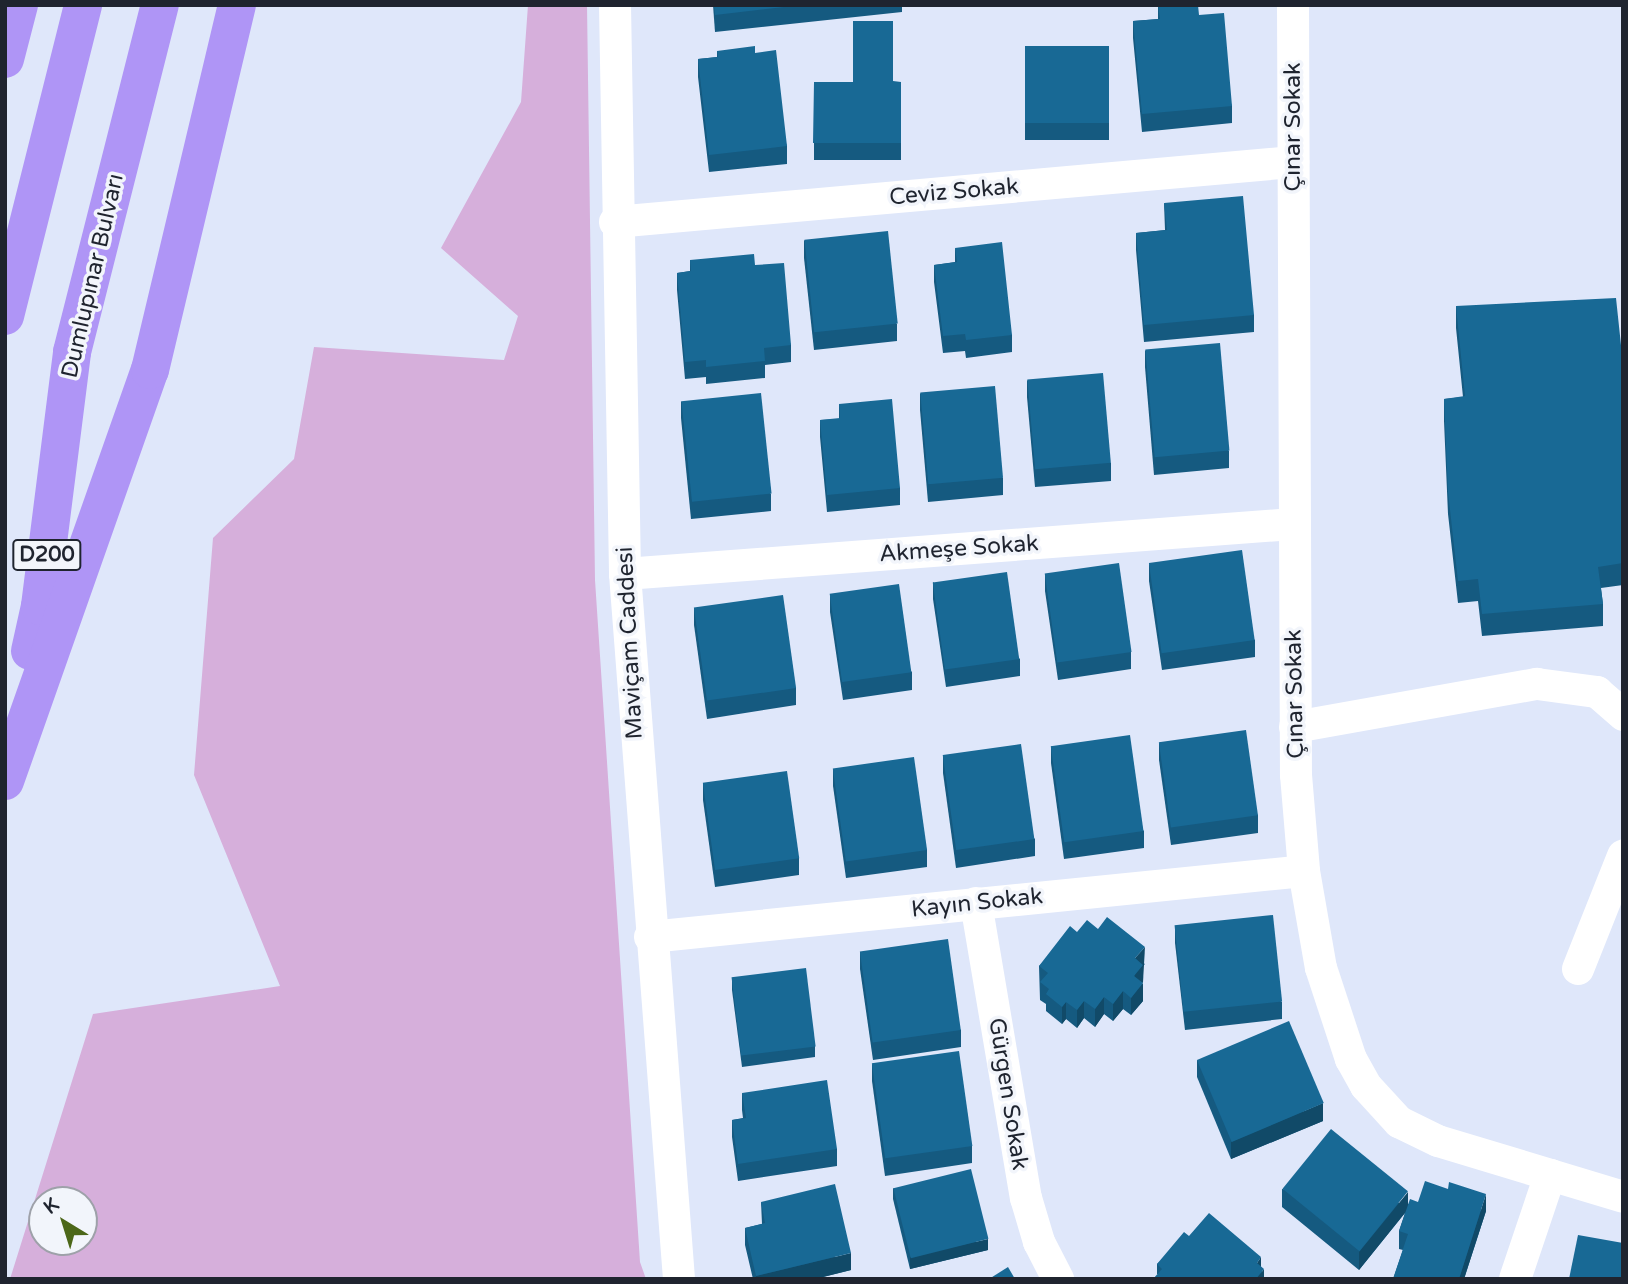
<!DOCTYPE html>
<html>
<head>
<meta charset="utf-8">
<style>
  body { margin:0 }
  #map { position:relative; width:1628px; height:1284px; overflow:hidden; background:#dfe7fa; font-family:"Varela Round",sans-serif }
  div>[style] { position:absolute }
  .green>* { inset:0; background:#d6afdb }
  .street>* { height:32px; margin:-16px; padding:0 16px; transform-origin:16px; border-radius:16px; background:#fff }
  .highway>* { height:38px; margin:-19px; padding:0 19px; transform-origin:19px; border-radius:19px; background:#af95f6 }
  .wall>* { inset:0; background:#155a80; transform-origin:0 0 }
  .shaded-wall>* { inset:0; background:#114a68 }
  .building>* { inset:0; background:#186995; transform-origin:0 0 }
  span { translate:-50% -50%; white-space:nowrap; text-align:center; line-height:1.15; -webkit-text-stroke:7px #f2f5fb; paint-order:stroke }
  .shield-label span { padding:2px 5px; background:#f2f5fb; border:2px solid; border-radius:5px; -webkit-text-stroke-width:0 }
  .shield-label { font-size:21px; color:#1f242f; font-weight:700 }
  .street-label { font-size:23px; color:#1f242f }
  .frame { position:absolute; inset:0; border:7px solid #1f242f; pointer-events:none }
  .north { position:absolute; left:28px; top:1186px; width:70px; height:70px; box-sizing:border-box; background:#f2f5fb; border:2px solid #9ea1a9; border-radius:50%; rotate:322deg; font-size:19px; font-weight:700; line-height:28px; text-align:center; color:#1f242f }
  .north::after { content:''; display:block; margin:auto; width:24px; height:32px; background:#4c6719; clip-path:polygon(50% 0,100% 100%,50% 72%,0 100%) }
</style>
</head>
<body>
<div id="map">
  <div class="green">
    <div style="clip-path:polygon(evenodd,528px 5px,587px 5px,595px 580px,640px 1262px,646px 1279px,10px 1279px,93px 1014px,280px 986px,194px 775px,213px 538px,294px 459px,314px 347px,504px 360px,518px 316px,441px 248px,521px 102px,528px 5px,42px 1200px,84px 1200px,84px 1242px,42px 1242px,42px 1200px)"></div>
  </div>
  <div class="street">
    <div style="left:615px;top:5px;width:569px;rotate:88.99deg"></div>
    <div style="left:625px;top:574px;width:707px;rotate:85.62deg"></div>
    <div style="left:1293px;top:5px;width:770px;rotate:89.78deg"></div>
    <div style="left:1296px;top:775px;width:96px;rotate:85.2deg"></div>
    <div style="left:1304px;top:871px;width:98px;rotate:80.1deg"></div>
    <div style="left:1321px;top:968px;width:96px;rotate:71.8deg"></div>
    <div style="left:1351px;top:1059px;width:31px;rotate:61deg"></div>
    <div style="left:1366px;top:1086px;width:49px;rotate:47.5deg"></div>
    <div style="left:1399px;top:1122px;width:43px;rotate:26deg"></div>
    <div style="left:1438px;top:1141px;width:193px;rotate:16.8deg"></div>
    <div style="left:615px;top:222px;width:681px;rotate:-5.06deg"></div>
    <div style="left:625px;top:574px;width:670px;rotate:-4.28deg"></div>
    <div style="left:1295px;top:727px;width:246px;rotate:-10.1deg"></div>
    <div style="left:1537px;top:684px;width:61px;rotate:7.6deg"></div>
    <div style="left:1597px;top:692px;width:35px;rotate:41deg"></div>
    <div style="left:976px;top:903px;width:299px;rotate:80.4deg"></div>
    <div style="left:1026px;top:1198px;width:46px;rotate:73.5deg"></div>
    <div style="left:1039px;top:1242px;width:42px;rotate:62.8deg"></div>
    <div style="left:650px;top:937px;width:657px;rotate:-5.76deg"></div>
    <div style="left:1578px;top:969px;width:122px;rotate:-68.3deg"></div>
    <div style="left:1515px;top:1279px;width:110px;rotate:-71.4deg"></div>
  </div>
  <div class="highway">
    <div style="left:5px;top:59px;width:56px;rotate:-75.5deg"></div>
    <div style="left:5px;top:316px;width:321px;rotate:-75.9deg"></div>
    <div style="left:30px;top:651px;width:46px;rotate:-77.5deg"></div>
    <div style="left:40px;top:606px;width:256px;rotate:-82.8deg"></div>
    <div style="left:72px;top:352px;width:358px;rotate:-75.8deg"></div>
    <div style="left:5px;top:781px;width:436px;rotate:-70.6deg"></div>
    <div style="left:150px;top:370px;width:375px;rotate:-76.6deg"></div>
  </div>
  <div class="wall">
    <div style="clip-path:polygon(713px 5px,902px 5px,902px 12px,715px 32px)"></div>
    <div style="clip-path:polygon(1158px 5px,1199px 15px,1232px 106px,1232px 123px,1142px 132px,1133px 38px,1133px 21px,1158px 19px)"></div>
    <div style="left:1025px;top:46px;width:84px;height:94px"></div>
    <div style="clip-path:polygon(717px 51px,755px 53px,787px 146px,787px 164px,709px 172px,698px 77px,698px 59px,717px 57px)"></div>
    <div style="left:814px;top:82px;width:87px;height:78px"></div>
    <div style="clip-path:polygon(1164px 203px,1254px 315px,1254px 332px,1144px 342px,1136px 250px,1136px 233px,1165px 230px)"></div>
    <div style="clip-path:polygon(804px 240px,897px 324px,897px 341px,814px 350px,804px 258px)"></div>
    <div style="clip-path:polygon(955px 248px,1012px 335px,1012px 352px,966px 358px,965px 351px,943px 353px,934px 282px,934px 265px,955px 262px)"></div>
    <div style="clip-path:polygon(690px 260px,755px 265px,791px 345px,791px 362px,765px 365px,765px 378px,706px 384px,706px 377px,685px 379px,677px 290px,677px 273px,690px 271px)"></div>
    <div style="clip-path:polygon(1456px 306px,1623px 364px,1623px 585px,1601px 588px,1603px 604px,1603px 626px,1482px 636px,1478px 601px,1458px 603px,1448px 514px,1444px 421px,1444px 399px,1463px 397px,1456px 328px)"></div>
    <div style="clip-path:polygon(1145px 350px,1229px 451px,1229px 468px,1154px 475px,1145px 367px)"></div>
    <div style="clip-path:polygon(1027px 380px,1111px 463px,1111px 481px,1035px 487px,1027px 397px)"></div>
    <div style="clip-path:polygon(920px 393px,1003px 478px,1003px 495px,928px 502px,920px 410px)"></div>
    <div style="clip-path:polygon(681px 401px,771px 494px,771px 511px,691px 519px,681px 418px)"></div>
    <div style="clip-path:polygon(839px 404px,900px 488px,900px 505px,827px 512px,820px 437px,820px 420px,839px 419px)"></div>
    <div style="clip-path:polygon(1149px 564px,1255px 640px,1255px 657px,1162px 670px,1149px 581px)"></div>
    <div style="clip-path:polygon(1045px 574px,1131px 652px,1131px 669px,1058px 680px,1045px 591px)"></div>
    <div style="clip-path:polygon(933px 582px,1020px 659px,1020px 676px,946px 687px,933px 599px)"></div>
    <div style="clip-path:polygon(830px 595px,912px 672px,912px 690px,843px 700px,830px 612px)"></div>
    <div style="clip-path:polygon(694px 608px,796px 688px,796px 705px,707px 719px,694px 625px)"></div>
    <div style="clip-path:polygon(1159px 743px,1258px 815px,1258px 833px,1171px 845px,1159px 760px)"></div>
    <div style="clip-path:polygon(1051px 746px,1144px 831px,1144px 848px,1064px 859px,1051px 763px)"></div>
    <div style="clip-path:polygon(943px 756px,1035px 839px,1035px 856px,956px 868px,943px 773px)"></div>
    <div style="clip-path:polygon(833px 769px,927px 850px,927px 867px,846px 878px,833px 786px)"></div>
    <div style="clip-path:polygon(703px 783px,799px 858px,799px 875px,715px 887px,703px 800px)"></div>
    <div style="clip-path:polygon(1175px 926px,1282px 1002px,1282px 1019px,1185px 1030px,1175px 943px)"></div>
    <div style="clip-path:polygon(1077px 932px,1145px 964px,1143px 966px,1143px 982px,1142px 983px,1143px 1001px,1131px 1015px,1123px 1009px,1113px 1021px,1104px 1014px,1095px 1027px,1084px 1018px,1077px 1028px,1066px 1019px,1062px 1024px,1046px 1011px,1046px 1004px,1040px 1000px,1039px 966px)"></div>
    <div style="clip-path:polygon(860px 952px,961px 1030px,961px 1047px,873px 1060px,860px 969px)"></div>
    <div style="clip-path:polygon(732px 978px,815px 1046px,815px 1057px,742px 1067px,732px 990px)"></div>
    <div style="clip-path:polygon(1197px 1060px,1323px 1121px,1231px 1159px,1197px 1077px)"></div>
    <div style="clip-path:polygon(872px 1064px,972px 1146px,972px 1163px,885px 1176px,872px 1081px)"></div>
    <div style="clip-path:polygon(742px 1093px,837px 1149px,837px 1166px,738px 1181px,732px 1137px,732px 1120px,743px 1118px,742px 1110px)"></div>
    <div style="clip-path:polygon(893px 1188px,988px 1250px,910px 1269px,893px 1199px)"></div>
    <div style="clip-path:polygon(1282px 1189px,1408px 1204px,1418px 1202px,1486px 1211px,1464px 1279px,1393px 1279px,1403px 1250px,1399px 1249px,1399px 1231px,1405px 1213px,1359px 1270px,1282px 1207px)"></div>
    <div style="clip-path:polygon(761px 1202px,851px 1270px,815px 1279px,753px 1279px,745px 1245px,745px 1228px,762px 1224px)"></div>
    <div style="clip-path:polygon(1189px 1236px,1261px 1267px,1264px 1279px,1157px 1274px,1157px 1264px)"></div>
  </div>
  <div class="shaded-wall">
    <div style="clip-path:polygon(1145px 947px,1143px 982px,1134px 994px,1135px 958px)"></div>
    <div style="clip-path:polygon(1143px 983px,1143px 1001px,1131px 1015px,1131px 998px)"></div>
    <div style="clip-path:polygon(1123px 991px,1123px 1009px,1113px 1021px,1113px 1004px)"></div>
    <div style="clip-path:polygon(1104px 997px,1104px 1014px,1095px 1027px,1095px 1009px)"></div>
    <div style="clip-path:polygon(1084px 1001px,1084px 1018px,1077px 1028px,1077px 1010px)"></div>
    <div style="clip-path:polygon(1066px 1002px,1066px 1019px,1062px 1024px,1062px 1007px)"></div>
    <div style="clip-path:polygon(1323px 1103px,1323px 1121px,1231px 1159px,1231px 1142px)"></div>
    <div style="clip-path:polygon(1408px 1192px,1408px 1209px,1359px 1270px,1359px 1252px)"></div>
    <div style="clip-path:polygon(1486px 1194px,1486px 1211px,1464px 1279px,1459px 1279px)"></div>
    <div style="clip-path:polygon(988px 1239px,988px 1250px,910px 1269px,910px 1257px)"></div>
    <div style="clip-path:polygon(851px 1253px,851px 1270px,815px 1279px,756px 1279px,756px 1276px)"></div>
    <div style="clip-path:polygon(1261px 1257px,1261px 1273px,1264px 1269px,1264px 1279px,1256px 1279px,1257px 1263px)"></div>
  </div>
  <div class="building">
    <div style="clip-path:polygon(714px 5px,802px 5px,715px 15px)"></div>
    <div style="clip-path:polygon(1158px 5px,1198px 5px,1199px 15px,1224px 13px,1232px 106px,1142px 114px,1133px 21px,1160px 19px)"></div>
    <div style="clip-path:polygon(853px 21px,893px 21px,893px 81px,901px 82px,901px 143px,813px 143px,814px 82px,853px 82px)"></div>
    <div style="clip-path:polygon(755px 46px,755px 53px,776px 50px,787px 146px,709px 155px,698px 59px,718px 57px,717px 51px)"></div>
    <div style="left:1025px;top:46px;width:84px;height:77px"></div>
    <div style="clip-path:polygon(1243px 196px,1254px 315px,1144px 325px,1136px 233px,1167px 230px,1164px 203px)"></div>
    <div style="left:888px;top:231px;width:93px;height:84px;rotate:84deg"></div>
    <div style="clip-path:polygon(1002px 242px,1012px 335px,966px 340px,965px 334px,943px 336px,934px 265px,957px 262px,955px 248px)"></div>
    <div style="clip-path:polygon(754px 254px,755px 265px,784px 263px,791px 345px,764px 348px,765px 361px,706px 367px,706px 360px,685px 362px,677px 273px,691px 271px,690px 260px)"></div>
    <div style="clip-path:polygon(1616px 298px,1623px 364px,1623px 563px,1598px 567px,1603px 604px,1482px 614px,1478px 579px,1458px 581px,1448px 492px,1444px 399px,1465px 396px,1456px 306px)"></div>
    <div style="left:1220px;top:343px;width:108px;height:75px;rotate:85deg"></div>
    <div style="left:1103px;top:373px;width:90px;height:76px;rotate:85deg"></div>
    <div style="left:995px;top:386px;width:92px;height:75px;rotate:85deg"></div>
    <div style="left:761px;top:393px;width:101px;height:80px;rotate:84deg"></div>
    <div style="clip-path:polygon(892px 399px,900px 488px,827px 495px,820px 420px,840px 418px,839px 404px)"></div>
    <div style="left:1242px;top:550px;width:91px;height:94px;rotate:82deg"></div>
    <div style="left:1119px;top:563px;width:90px;height:75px;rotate:82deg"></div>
    <div style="left:1007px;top:572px;width:88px;height:75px;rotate:82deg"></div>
    <div style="left:899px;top:584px;width:89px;height:70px;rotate:82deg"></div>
    <div style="left:783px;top:595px;width:94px;height:90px;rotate:82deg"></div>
    <div style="left:1246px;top:730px;width:86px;height:88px;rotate:82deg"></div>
    <div style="left:1130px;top:735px;width:97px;height:80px;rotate:82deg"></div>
    <div style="left:1021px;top:744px;width:96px;height:79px;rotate:82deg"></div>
    <div style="left:914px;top:757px;width:94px;height:82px;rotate:82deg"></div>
    <div style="left:787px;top:771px;width:88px;height:85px;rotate:82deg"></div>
    <div style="left:1273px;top:915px;width:87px;height:99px;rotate:84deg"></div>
    <div style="clip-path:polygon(1107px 917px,1145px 947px,1135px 958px,1143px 965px,1134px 976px,1143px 983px,1131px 998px,1123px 991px,1113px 1004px,1104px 997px,1095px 1009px,1084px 1001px,1077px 1010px,1066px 1002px,1062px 1007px,1046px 994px,1049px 989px,1040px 982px,1048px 973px,1039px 966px,1070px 926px,1077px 932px,1087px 920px,1098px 929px)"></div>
    <div style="left:948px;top:939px;width:92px;height:89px;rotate:82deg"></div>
    <div style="left:806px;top:968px;width:79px;height:75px;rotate:83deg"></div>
    <div style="left:1289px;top:1021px;width:89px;height:100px;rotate:67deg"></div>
    <div style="left:959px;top:1051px;width:96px;height:88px;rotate:82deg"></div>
    <div style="clip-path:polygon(827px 1080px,837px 1149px,738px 1164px,732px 1120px,746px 1118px,742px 1093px)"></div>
    <div style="left:1331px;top:1129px;width:99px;height:77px;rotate:39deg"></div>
    <div style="left:971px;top:1169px;width:72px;height:80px;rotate:76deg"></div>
    <div style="clip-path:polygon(1425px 1181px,1448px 1189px,1449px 1182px,1486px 1194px,1459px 1279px,1393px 1279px,1408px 1234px,1399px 1231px,1410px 1199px,1418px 1202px)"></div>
    <div style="clip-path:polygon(835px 1184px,851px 1253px,756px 1276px,745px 1228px,765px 1223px,761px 1202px)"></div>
    <div style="clip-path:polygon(1209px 1213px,1261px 1257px,1257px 1263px,1264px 1269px,1256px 1279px,1153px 1279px,1162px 1269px,1157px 1264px,1184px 1232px,1189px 1236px)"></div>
    <div style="clip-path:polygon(1578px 1235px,1623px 1243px,1623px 1279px,1569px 1279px)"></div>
    <div style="clip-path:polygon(1008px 1267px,1015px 1279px,989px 1279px)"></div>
  </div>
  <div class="shield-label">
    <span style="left:47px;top:555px">D200</span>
  </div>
  <div class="street-label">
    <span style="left:1293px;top:127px;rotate:-90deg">Çınar Sokak</span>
    <span style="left:954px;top:192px;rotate:-5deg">Ceviz Sokak</span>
    <span style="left:93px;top:276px;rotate:-77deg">Dumlupınar Bulvarı</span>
    <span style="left:959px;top:549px;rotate:-4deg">Akmeşe Sokak</span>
    <span style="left:630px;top:643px;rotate:-93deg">Maviçam Caddesi</span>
    <span style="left:1295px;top:694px;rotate:-91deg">Çınar Sokak</span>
    <span style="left:977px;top:903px;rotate:-6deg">Kayın Sokak</span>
    <span style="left:1008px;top:1094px;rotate:81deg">Gürgen Sokak</span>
  </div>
  <div class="frame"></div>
  <div class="north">K</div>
</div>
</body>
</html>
